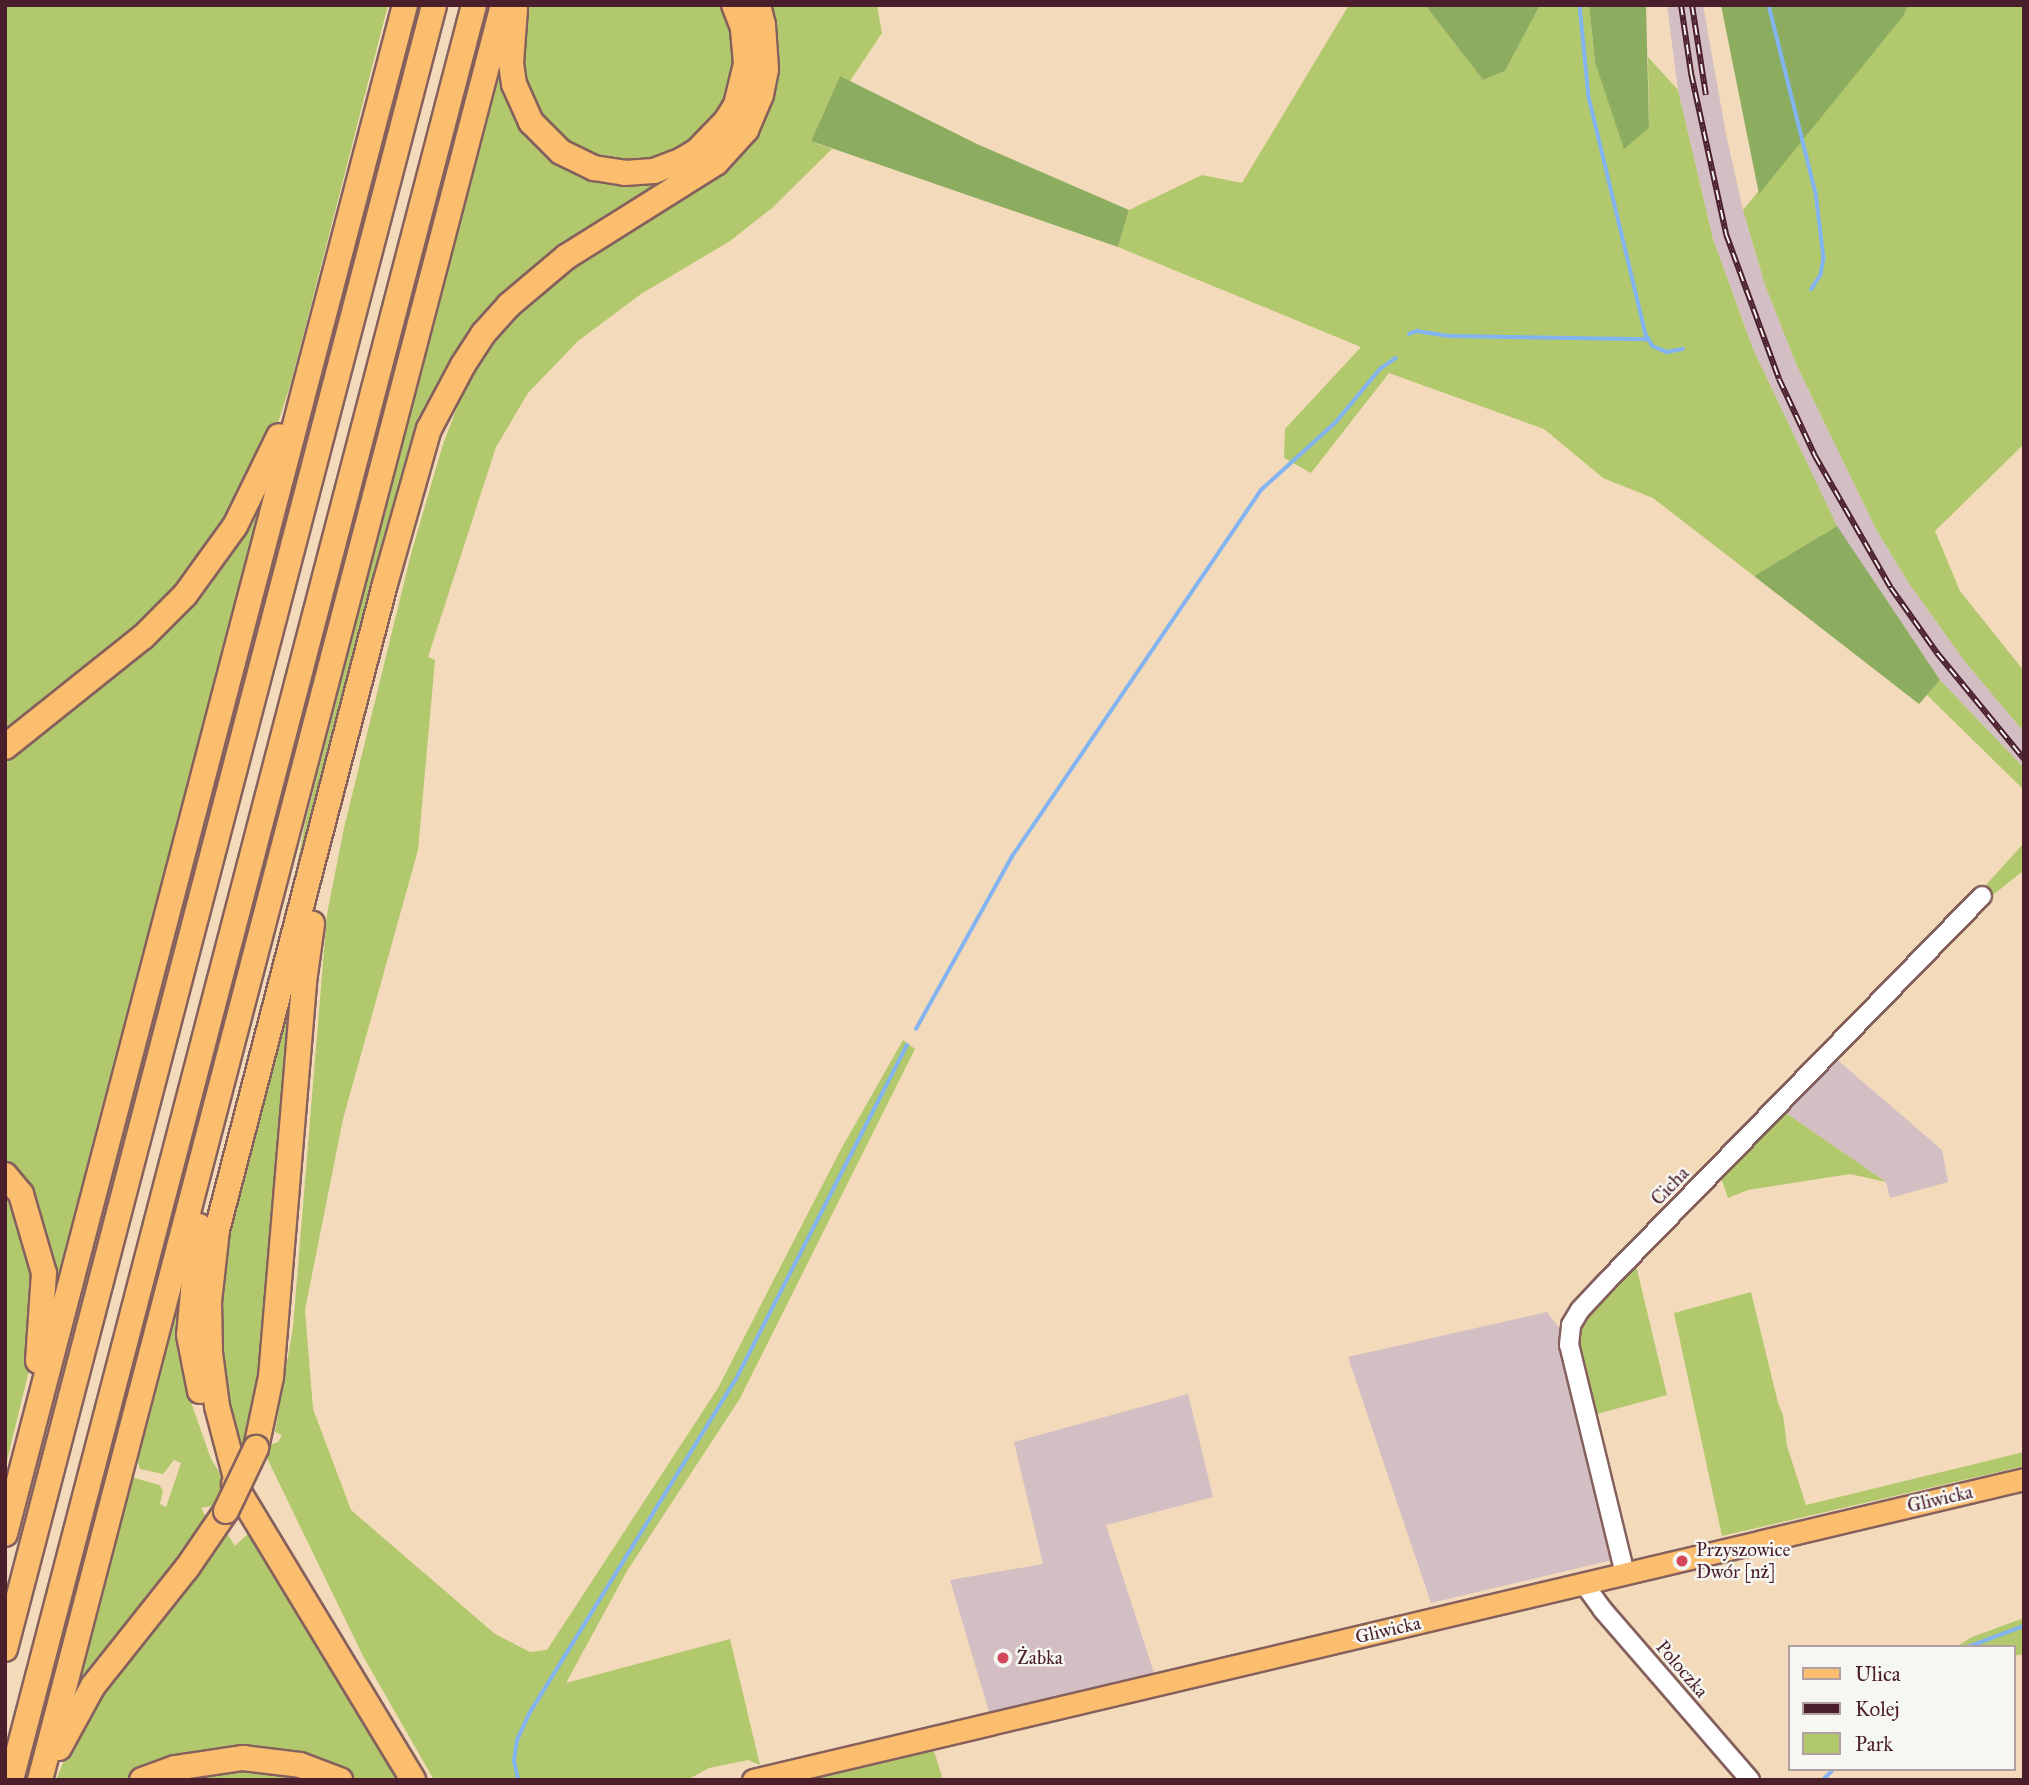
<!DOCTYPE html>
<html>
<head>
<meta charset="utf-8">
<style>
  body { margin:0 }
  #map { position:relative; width:2029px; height:1785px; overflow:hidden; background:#f3dabb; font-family:"IM FELL Great Primer",serif }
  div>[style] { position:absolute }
  .industrial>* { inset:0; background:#d2bec3 }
  .green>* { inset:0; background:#b1c86c }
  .forest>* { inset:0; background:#8cac60 }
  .stream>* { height:3.5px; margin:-1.75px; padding:0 1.75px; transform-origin:1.75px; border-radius:1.75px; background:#83b4ef }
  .roads { filter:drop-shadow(2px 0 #85605d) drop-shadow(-2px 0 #85605d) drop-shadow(0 2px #85605d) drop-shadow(0 -2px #85605d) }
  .minor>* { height:18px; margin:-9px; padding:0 9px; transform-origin:9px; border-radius:9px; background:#fff }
  .major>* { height:21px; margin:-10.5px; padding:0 10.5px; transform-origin:10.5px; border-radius:10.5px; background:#fbbd6e }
  .highway>* { height:24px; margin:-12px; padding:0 12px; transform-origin:12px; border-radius:12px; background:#fbbd6e }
  .rail>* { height:6px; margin-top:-3px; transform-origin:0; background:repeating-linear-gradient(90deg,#f6f6f2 0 10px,#4a1f2b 0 20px); box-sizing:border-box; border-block:2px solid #4a1f2b }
  .bridges { filter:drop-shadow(2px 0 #85605d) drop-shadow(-2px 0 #85605d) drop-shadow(0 2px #85605d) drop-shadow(0 -2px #85605d) }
  .highway-bridge>* { height:24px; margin:-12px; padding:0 12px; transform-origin:12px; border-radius:12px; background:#fbbd6e }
  .dots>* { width:19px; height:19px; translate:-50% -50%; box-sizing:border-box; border:4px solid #f6f6f2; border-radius:50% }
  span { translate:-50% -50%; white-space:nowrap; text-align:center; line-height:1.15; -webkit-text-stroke:5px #f6f6f2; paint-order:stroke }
  .street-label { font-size:19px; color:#4a1f2b }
  .poi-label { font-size:19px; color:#4a1f2b }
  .left { translate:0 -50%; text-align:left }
  .frame { position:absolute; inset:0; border:7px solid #4a1f2b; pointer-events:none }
  .legend { position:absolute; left:1788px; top:1645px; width:228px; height:126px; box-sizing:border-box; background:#f6f6f2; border:2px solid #b1a0a2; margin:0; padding:9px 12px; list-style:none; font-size:21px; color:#4a1f2b }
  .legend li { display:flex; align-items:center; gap:14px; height:35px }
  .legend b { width:35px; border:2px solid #b1a0a2 }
</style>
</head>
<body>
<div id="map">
  <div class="industrial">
    <div style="clip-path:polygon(1667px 5px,1703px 5px,1726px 134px,1743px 210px,1765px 285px,1797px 366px,1876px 529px,1908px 582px,1966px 663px,2024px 732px,2024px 768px,1940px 680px,1837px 527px,1753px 349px,1713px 239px,1678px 90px)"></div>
    <div style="clip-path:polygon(1834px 1057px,1942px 1150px,1948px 1182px,1890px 1198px,1886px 1182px,1783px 1111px)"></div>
    <div style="clip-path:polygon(1547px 1312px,1561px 1330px,1612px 1560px,1431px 1603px,1348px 1357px)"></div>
    <div style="clip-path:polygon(1188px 1394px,1213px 1497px,1106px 1525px,1154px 1673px,990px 1715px,950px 1580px,1043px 1564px,1014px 1442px)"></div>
  </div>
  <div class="green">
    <div style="clip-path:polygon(5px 5px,388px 5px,291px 383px,274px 435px,251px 486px,159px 611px,5px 736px)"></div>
    <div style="clip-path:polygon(526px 5px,724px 5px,734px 32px,736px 64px,726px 101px,707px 128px,685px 146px,654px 159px,622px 164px,596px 159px,567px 146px,529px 101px,520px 48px)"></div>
    <div style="clip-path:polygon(768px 5px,877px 5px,882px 33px,850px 81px,840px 76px,811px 141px,832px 149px,772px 208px,730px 241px,641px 294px,578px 341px,528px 393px,496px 447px,428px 657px,435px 660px,418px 850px,343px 1119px,305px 1310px,313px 1409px,351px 1510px,495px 1634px,530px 1652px,547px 1650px,718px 1388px,840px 1151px,903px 1040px,915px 1049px,739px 1400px,627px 1571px,566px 1683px,730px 1639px,760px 1765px,748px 1760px,709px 1768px,687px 1780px,434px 1780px,363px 1656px,265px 1454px,268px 1446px,278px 1442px,282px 1435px,275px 1432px,293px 1327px,327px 914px,344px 828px,411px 554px,443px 444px,463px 392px,493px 339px,545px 285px,708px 179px)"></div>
    <div style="clip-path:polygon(1349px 5px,1425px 5px,1483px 80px,1505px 71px,1540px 5px,1589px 5px,1595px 62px,1649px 128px,1648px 57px,1678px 90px,1713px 239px,1753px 349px,1837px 526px,1754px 576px,1653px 498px,1603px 478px,1544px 429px,1389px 373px,1311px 473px,1284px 458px,1285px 429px,1361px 347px,1118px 247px,1129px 210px,1202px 175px,1242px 183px)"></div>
    <div style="clip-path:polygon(1908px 5px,2024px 5px,2024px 444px,1935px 531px,1960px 591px,2024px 671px,2024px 732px,1966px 663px,1908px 582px,1876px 529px,1797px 366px,1765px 285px,1743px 210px,1904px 15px)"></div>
    <div style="clip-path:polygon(498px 71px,540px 148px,682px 171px,467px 345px,287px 919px,305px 823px)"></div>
    <div style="clip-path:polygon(260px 516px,99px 1117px,53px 1301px,5px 1162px,5px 759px,143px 650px,198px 597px,255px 517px)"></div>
    <div style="clip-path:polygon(1940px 680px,2024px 768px,2024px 790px,1927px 695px)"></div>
    <div style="clip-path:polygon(2024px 843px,2024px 870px,1993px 895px,1984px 887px)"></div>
    <div style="clip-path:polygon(296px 949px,263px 1381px,242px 1459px,223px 1392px,219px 1263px)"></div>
    <div style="clip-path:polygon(1783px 1111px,1886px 1182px,1850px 1174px,1748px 1190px,1728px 1198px,1719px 1172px)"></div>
    <div style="clip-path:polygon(5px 1190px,35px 1262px,33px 1354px,5px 1469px)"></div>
    <div style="clip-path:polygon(1635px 1261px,1667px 1395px,1593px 1415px,1571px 1335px,1584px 1312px)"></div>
    <div style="clip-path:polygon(180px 1286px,184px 1286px,185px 1355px,192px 1405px,211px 1459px,229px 1488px,220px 1504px,201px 1508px,210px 1524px,76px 1696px,131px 1477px,159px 1485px,163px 1490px,160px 1504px,166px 1507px,181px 1463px,174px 1460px,163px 1474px,140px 1469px,137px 1459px)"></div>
    <div style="clip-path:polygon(1751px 1292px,1778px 1403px,1783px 1415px,1787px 1446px,1806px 1505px,2024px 1452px,2024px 1466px,1722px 1536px,1674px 1313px)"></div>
    <div style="clip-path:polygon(224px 1529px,235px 1546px,249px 1533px,402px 1780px,355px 1780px,304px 1759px,154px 1767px,128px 1780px,56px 1780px,78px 1727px)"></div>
    <div style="clip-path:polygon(2024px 1618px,2024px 1654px,2013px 1656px,2013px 1647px,1956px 1647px,1972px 1637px)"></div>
    <div style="clip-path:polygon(934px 1751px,943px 1780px,819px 1780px,826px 1773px)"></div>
    <div style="clip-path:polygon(253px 1765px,317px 1780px,167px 1780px)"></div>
  </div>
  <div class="forest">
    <div style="clip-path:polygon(1425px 5px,1540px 5px,1505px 71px,1483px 80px)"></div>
    <div style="clip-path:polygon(1589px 5px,1646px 5px,1649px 128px,1624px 149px,1595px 62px)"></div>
    <div style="clip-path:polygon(1721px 5px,1908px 5px,1904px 15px,1759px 194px)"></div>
    <div style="clip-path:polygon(840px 76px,977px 144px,1129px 210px,1118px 247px,811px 141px)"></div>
    <div style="clip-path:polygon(1837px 526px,1940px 680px,1919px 704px,1754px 576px)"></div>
  </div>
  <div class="stream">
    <div style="left:1580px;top:5px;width:92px;rotate:84.4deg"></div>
    <div style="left:1589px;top:97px;width:245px;rotate:76.5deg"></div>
    <div style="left:1646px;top:335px;width:13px;rotate:58deg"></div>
    <div style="left:1653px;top:346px;width:15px;rotate:23deg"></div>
    <div style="left:1667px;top:352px;width:16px;rotate:-11deg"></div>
    <div style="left:1769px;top:5px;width:194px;rotate:76deg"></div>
    <div style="left:1816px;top:193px;width:65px;rotate:83deg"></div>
    <div style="left:1824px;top:258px;width:17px;rotate:100deg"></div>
    <div style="left:1821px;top:275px;width:17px;rotate:123deg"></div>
    <div style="left:1409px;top:334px;width:9px;rotate:-21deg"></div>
    <div style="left:1417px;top:331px;width:32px;rotate:9deg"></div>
    <div style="left:1449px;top:336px;width:200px;rotate:0.9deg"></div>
    <div style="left:916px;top:1029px;width:196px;rotate:-60.9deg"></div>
    <div style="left:1011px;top:858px;width:445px;rotate:-55.8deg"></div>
    <div style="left:1261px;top:490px;width:100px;rotate:-42.2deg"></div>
    <div style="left:1335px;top:423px;width:70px;rotate:-50.2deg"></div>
    <div style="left:1380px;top:369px;width:19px;rotate:-35deg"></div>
    <div style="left:1968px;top:1647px;width:60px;rotate:-20.6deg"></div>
    <div style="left:518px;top:1780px;width:19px;rotate:-102deg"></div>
    <div style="left:514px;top:1761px;width:21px;rotate:-82deg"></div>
    <div style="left:517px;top:1740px;width:29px;rotate:-65deg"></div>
    <div style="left:529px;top:1714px;width:392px;rotate:-58.3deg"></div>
    <div style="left:735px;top:1381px;width:377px;rotate:-62.9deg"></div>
    <div style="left:1823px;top:1780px;width:16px;rotate:-45deg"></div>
  </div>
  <div class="roads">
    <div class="minor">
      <div style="left:1625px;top:1574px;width:236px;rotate:-103.7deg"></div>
      <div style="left:1569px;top:1345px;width:20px;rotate:-84deg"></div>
      <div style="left:1571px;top:1325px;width:17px;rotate:-59deg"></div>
      <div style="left:1580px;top:1310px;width:41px;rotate:-47deg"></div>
      <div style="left:1608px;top:1280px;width:536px;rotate:-45.76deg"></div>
      <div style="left:1584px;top:1584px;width:31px;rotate:54deg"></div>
      <div style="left:1602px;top:1609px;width:226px;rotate:49.1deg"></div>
    </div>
    <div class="major">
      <div style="left:753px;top:1780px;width:1306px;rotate:-13.32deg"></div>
    </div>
    <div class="highway">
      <div style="left:515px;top:9px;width:54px;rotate:94.2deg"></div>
      <div style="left:511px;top:63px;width:21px;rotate:82deg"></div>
      <div style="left:514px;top:84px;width:42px;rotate:65.9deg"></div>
      <div style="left:531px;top:122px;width:42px;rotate:45deg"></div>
      <div style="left:561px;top:152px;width:37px;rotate:26deg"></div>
      <div style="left:594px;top:168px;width:30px;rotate:9deg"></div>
      <div style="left:624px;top:173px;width:30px;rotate:-4deg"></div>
      <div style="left:654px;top:171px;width:30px;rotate:-21deg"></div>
      <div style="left:682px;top:160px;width:17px;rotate:-31deg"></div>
      <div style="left:697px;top:151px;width:42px;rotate:-46deg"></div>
      <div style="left:726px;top:121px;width:19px;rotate:-58deg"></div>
      <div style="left:736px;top:105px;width:42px;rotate:-76.3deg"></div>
      <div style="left:746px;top:64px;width:36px;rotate:-95deg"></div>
      <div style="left:743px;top:28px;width:25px;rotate:-111deg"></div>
      <div style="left:5px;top:747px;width:176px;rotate:-38.6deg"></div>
      <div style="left:143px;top:637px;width:59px;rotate:-45deg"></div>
      <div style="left:185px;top:595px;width:85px;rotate:-54.1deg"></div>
      <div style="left:235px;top:526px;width:100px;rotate:-63.9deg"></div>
      <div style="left:5px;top:1175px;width:25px;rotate:50deg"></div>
      <div style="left:21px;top:1194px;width:82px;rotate:73.8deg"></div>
      <div style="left:44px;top:1273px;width:88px;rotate:93.9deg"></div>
      <div style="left:199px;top:1226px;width:109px;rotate:95.2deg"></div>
      <div style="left:189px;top:1335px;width:57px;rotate:78.9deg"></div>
      <div style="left:256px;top:1448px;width:73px;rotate:-78.1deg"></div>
      <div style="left:271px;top:1377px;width:396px;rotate:-85.2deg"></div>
      <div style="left:304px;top:982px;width:59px;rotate:-82.1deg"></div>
      <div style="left:234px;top:1484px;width:346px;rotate:58.8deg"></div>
      <div style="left:241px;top:1497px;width:94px;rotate:-104.8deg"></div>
      <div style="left:217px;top:1406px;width:53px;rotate:-97.5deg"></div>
      <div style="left:210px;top:1353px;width:51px;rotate:-91.1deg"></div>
      <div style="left:209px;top:1302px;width:72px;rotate:-83.7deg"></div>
      <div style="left:217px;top:1230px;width:667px;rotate:-75.42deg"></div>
      <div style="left:385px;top:584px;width:161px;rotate:-74.2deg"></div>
      <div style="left:429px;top:429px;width:72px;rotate:-62deg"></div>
      <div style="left:463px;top:365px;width:37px;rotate:-57deg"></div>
      <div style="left:483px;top:334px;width:39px;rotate:-48deg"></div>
      <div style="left:509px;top:305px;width:75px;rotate:-40.1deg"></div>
      <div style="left:566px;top:257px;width:177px;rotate:-32.1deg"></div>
      <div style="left:716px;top:163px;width:45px;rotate:-47.7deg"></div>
      <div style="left:746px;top:130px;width:38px;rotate:-67deg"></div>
      <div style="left:761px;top:95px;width:26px;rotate:-79deg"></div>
      <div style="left:766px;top:69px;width:44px;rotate:-93.9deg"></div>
      <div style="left:763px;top:25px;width:21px;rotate:-104deg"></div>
      <div style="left:5px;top:1534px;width:1580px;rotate:-75.34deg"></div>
      <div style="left:5px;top:1649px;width:1699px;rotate:-75.37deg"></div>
      <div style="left:59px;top:1748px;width:71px;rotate:-61.3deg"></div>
      <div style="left:93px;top:1686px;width:151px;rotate:-51.5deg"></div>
      <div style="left:187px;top:1568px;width:69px;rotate:-55.6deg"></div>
      <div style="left:11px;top:1780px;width:1834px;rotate:-75.38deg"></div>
      <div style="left:40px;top:1780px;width:1834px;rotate:-75.38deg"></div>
      <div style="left:142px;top:1780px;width:35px;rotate:-20deg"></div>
      <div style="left:175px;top:1768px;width:69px;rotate:-8.4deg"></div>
      <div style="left:243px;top:1758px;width:57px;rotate:7deg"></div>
      <div style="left:300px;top:1765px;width:43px;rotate:20.6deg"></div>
    </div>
  </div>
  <div class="rail">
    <div style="left:1681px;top:5px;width:69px;rotate:81.6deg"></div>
    <div style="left:1691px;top:73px;width:165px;rotate:77.7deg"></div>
    <div style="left:1726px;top:234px;width:154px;rotate:69.9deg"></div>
    <div style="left:1779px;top:379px;width:85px;rotate:64.9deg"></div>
    <div style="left:1815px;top:456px;width:152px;rotate:60.1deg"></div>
    <div style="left:1891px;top:588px;width:80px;rotate:54.7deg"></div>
    <div style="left:1937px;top:653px;width:137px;rotate:50.6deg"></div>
    <div style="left:1692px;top:5px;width:91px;rotate:81.2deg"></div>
  </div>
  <div class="bridges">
    <div class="highway-bridge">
      <div style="left:226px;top:1511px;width:70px;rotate:-64.5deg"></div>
    </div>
  </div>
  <div class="dots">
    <div style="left:1682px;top:1561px;background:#d1495b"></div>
    <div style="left:1003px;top:1658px;background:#d1495b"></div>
  </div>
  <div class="street-label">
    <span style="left:1670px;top:1186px;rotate:-46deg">Cicha</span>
    <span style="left:1940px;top:1499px;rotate:-13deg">Gliwicka</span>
    <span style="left:1388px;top:1630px;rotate:-13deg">Gliwicka</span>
    <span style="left:1682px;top:1669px;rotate:49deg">Poloczka</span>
  </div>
  <div class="poi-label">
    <span class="left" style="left:1696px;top:1561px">Przyszowice<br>Dwór [nż]</span>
    <span class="left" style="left:1017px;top:1658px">Żabka</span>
  </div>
  <div class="frame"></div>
  <ul class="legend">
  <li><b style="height:9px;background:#fbbd6e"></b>Ulica</li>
  <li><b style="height:9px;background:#4a1f2b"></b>Kolej</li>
  <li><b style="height:19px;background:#b1c86c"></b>Park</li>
  </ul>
</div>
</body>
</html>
